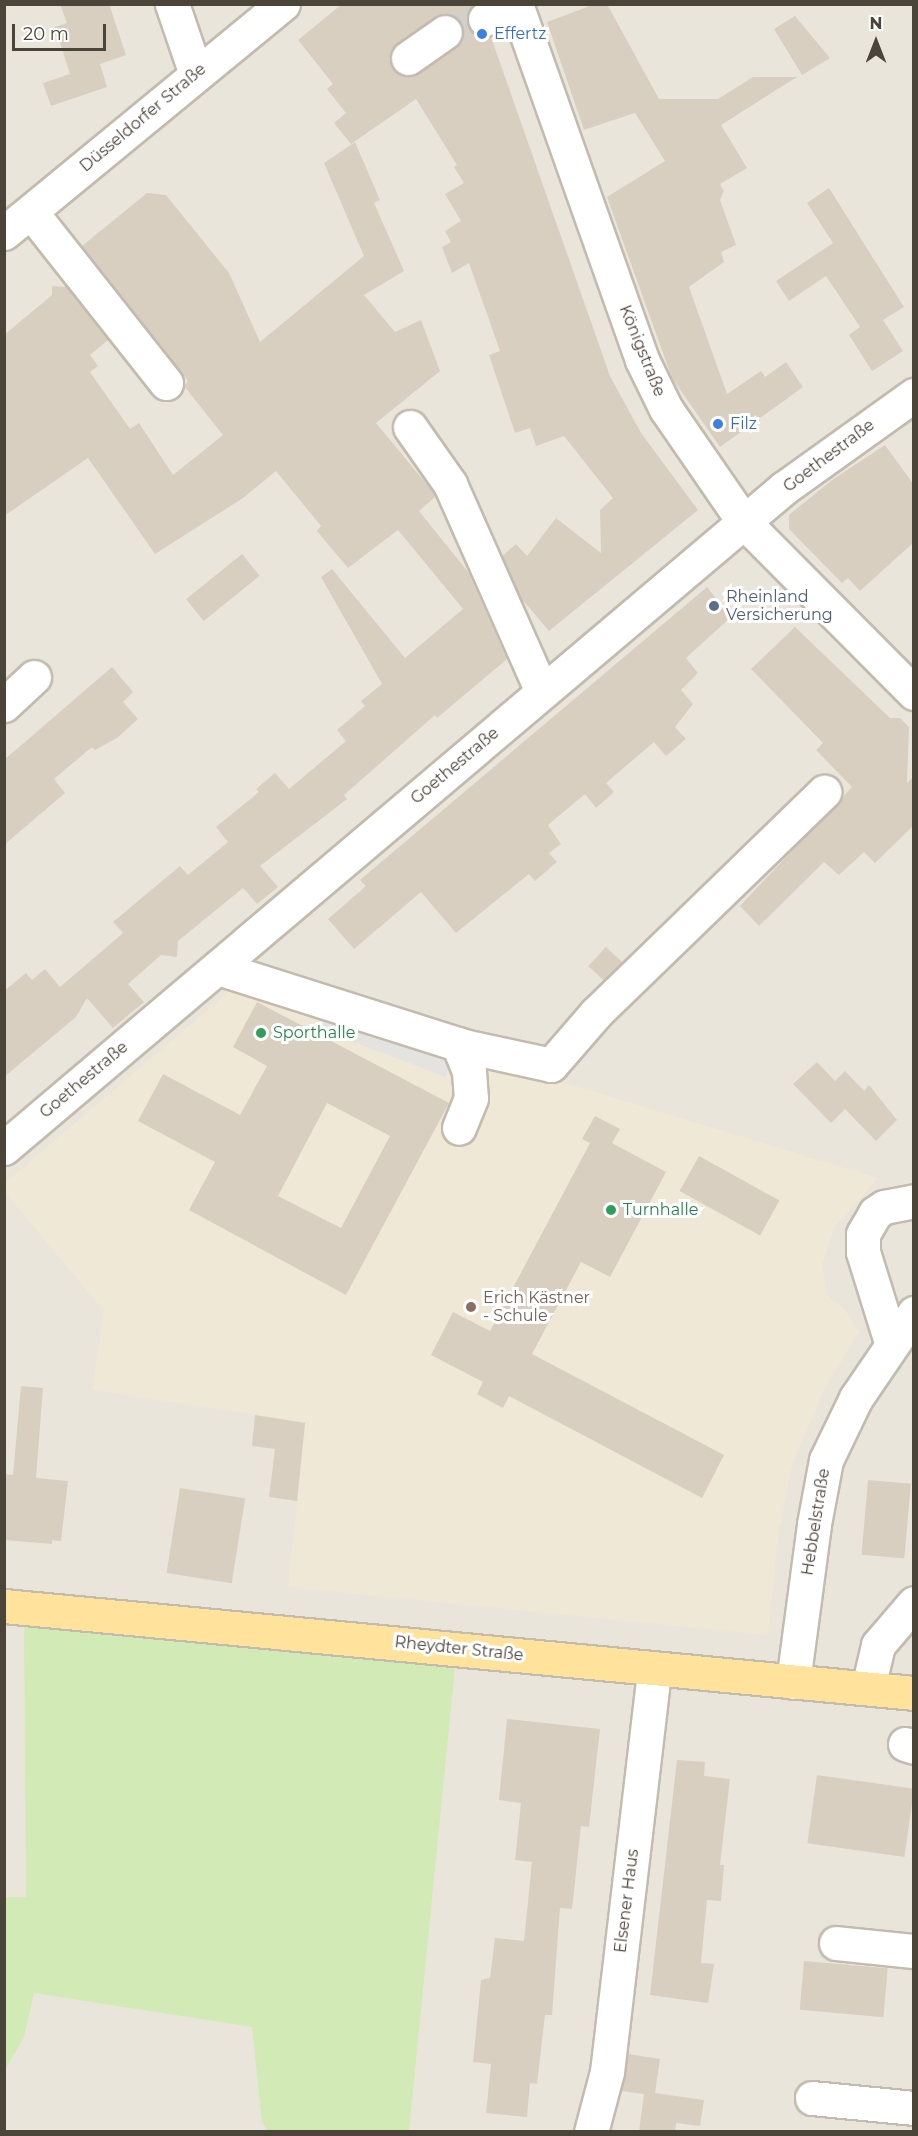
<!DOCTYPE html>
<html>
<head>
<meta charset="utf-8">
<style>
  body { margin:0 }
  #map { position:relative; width:918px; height:2136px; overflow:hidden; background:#f6f3ec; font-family:Montserrat,sans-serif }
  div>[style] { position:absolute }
  .residential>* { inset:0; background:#eae5da; transform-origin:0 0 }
  .education>* { inset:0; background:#efe8d6 }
  .green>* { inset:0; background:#d2eab5 }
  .parking>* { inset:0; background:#e5e3e0 }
  .building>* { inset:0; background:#d8cfc1; transform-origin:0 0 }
  .minor-tunnel>* { height:33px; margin-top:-16.5px; transform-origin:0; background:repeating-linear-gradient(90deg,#d4d0c8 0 33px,transparent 0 49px) }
  .roads { filter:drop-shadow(2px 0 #c2bbae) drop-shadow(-2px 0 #c2bbae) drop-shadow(0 2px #c2bbae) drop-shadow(0 -2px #c2bbae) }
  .minor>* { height:33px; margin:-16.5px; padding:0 16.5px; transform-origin:16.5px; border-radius:16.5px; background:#fff }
  .major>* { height:33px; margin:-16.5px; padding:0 16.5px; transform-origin:16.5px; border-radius:16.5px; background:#ffe39c }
  .dots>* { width:16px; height:16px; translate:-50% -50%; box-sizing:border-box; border:3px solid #fff; border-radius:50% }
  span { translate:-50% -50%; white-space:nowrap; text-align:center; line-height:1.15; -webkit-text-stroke:6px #fff; paint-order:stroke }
  .shop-label { font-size:16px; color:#366cbe }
  .left { translate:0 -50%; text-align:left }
  .street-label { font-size:16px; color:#4b4439 }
  .service-label { font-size:16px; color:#4e5e75 }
  .leisure-label { font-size:16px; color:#27864d }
  .education-label { font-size:16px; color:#785e54 }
  .frame { position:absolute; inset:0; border:6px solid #4b4439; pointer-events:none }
  .north { position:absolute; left:846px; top:12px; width:60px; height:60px; -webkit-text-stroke:4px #fff; paint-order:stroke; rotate:0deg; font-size:16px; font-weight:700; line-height:24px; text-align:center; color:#4b4439 }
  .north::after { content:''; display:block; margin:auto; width:21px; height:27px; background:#4b4439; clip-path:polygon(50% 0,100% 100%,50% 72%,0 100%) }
  .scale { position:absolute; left:12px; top:24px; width:94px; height:27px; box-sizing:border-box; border:3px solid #4b4439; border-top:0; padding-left:8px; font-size:18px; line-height:21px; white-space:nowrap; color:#4b4439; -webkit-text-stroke:4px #fff; paint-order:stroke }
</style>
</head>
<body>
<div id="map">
  <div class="residential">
    <div style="left:5px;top:5px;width:908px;height:2126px"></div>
  </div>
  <div class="education">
    <div style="clip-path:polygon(238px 984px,878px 1178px,834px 1227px,822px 1264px,827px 1295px,845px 1310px,859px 1332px,823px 1392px,791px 1468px,777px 1543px,768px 1635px,288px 1587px,306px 1422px,92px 1390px,104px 1311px,5px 1192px,4px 1184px)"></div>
  </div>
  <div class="green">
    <div style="clip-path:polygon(24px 1616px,456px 1657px,409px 2131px,268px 2131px,262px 2122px,252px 2027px,34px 1993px,24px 2037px,5px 2070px,5px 1897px,26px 1897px)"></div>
  </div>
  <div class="parking">
    <div style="clip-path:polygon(324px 1010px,454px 1050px,446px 1077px,319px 1029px)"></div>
  </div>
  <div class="building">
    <div style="clip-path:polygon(60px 4px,109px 4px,126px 55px,100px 64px,107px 87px,51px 106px,43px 83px,70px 74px,55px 27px,67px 23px)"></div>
    <div style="clip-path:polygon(evenodd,342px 4px,474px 4px,467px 14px,467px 25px,480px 37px,491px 37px,610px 376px,641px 433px,698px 510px,549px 631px,521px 598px,502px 556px,516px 544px,527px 556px,556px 518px,601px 553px,600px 510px,613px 498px,564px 436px,536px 446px,530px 428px,515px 433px,489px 355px,500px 351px,469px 263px,452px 273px,442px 247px,451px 242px,445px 231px,461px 221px,445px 194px,464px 183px,454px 167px,457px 165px,416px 99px,351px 144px,334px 123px,346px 113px,327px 89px,333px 84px,298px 40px,342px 4px,444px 13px,461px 22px,462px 40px,419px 73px,400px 75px,389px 60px,391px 50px,444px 13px)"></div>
    <div style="clip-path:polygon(595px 4px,607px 4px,659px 99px,718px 99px,753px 77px,797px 77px,721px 125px,747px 168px,720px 184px,724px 191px,720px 200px,736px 245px,721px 252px,724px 262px,689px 287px,727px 394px,761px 371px,765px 377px,786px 362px,803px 387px,720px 447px,672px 378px,607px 197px,665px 161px,635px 113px,584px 130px,547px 22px)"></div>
    <div style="clip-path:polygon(795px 16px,830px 58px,802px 75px,774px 29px)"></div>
    <div style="clip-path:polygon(355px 142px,380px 200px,374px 203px,404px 271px,364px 295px,395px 332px,421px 320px,440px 371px,376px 423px,434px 493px,435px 497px,419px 511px,468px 572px,507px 659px,437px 718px,435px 715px,344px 795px,347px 799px,260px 866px,278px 887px,257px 904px,243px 888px,178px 941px,177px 957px,161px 955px,128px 984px,144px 1002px,113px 1028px,87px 998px,76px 1017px,4px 1077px,4px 991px,26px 973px,32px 980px,45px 969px,60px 987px,123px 933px,113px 922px,180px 866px,188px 875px,228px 842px,216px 827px,259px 792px,256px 789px,275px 773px,289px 789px,346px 741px,337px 730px,365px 706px,361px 701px,382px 684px,321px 577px,332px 569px,405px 658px,463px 609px,398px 530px,348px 568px,317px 531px,321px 526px,276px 471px,243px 498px,155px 554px,88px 458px,4px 516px,4px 335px,52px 295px,52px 286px,66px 287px,108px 340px,90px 355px,98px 366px,90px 372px,130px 429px,139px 423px,173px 475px,223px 435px,184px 386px,188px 381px,181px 371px,82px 246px,147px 193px,166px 195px,229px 273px,260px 342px,364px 256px,324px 163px)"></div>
    <div style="clip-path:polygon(829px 188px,904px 307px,883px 320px,903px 351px,872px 371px,849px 335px,860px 327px,826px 276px,789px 301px,776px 281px,833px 243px,807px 203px)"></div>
    <div style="clip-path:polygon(885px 445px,914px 485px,914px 542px,860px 591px,848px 578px,842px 583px,789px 529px,789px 515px,832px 480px)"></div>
    <div style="left:242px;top:554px;width:28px;height:72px;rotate:51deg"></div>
    <div style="clip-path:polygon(707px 587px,731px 617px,686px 658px,698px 673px,681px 690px,693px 704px,675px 727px,686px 739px,666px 756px,654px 742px,606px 783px,614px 792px,596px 808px,585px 794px,548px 825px,561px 844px,549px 853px,557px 862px,535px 881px,529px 874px,456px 933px,421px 892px,354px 949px,328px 919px,366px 886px,360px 880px)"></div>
    <div style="clip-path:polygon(795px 627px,890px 718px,900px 718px,909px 727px,907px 783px,914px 776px,914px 825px,875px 863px,864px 852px,839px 875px,824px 862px,759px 926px,740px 906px,852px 787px,816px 750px,823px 743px,751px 669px)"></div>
    <div style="clip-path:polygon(112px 667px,133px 692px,123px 702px,138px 719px,117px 738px,95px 750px,92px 747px,54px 779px,65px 793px,4px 845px,4px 760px)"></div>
    <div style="left:606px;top:947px;width:22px;height:26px;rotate:43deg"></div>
    <div style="clip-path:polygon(evenodd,257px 1002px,449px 1103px,346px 1295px,189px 1210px,215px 1162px,138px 1121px,163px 1074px,240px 1115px,267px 1066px,233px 1047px,257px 1002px,327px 1103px,390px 1136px,341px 1228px,278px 1196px,327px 1103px)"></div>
    <div style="clip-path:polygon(817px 1062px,835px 1081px,845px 1071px,864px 1091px,869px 1085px,897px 1120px,876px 1141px,845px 1109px,831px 1123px,793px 1084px)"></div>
    <div style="clip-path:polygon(595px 1116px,620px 1129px,612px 1143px,666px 1172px,610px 1277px,581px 1262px,532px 1354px,724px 1455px,702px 1498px,509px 1396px,503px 1408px,477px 1394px,483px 1382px,431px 1355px,453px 1312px,490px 1331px,590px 1143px,582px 1139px)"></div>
    <div style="left:699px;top:1156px;width:92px;height:40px;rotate:29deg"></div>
    <div style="clip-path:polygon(21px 1386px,43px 1388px,36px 1478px,68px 1481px,61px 1541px,52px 1540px,52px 1544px,4px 1540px,4px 1474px,13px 1475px)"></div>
    <div style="clip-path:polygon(255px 1415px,305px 1423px,297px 1501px,269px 1497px,275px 1449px,252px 1446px)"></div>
    <div style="left:868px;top:1480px;width:43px;height:75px;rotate:5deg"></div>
    <div style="left:180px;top:1488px;width:66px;height:86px;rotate:9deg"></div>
    <div style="clip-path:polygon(507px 1719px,600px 1729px,589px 1827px,581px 1826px,572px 1909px,560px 1908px,552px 2015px,545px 2015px,537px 2084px,530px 2083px,527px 2117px,486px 2113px,491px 2064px,473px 2062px,481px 1980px,490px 1978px,495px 1938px,524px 1941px,532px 1862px,515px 1860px,521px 1803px,499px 1800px)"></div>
    <div style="clip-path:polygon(677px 1760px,705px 1762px,704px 1776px,730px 1779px,720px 1865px,724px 1865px,721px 1901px,707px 1900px,701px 1963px,714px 1964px,708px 2003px,650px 1995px)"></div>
    <div style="left:817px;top:1775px;width:98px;height:69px;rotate:8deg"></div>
    <div style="left:804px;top:1961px;width:84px;height:49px;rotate:5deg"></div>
    <div style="clip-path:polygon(628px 2054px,660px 2059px,655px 2093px,704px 2100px,700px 2126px,676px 2123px,675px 2132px,639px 2132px,644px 2094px,621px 2091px)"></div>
  </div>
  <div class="minor-tunnel">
    <div style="left:445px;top:32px;width:42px;rotate:-18deg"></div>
  </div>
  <div class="roads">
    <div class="minor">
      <div style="left:172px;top:4px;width:74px;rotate:71.1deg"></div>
      <div style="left:516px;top:4px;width:378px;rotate:70.5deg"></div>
      <div style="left:642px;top:360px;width:55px;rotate:63.9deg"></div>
      <div style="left:666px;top:409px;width:137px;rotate:55.4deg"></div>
      <div style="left:744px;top:522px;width:241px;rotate:45.2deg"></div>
      <div style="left:485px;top:19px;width:34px;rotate:-17deg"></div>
      <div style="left:408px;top:58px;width:45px;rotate:-35.1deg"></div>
      <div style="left:31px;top:212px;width:218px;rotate:51.7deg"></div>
      <div style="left:4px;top:233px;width:361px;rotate:-39.4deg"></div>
      <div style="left:410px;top:427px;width:70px;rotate:54.9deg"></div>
      <div style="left:450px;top:484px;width:227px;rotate:66.1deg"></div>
      <div style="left:4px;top:705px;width:41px;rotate:-43deg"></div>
      <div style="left:218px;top:968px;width:258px;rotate:17.6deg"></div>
      <div style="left:464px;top:1046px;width:89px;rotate:12.3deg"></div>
      <div style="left:551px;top:1065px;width:69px;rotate:-49.1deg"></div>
      <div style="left:596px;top:1013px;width:318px;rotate:-44.1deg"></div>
      <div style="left:458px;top:1044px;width:29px;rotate:68deg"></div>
      <div style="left:469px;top:1071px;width:27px;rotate:86deg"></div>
      <div style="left:471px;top:1098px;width:32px;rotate:112deg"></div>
      <div style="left:4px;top:1148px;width:1022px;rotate:-40.24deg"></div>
      <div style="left:784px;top:488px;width:160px;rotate:-35.6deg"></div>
      <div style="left:891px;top:1342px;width:94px;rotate:-107.3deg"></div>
      <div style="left:863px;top:1252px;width:18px;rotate:-90deg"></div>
      <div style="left:863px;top:1234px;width:24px;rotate:-60deg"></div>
      <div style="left:875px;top:1213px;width:11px;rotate:-34deg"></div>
      <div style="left:884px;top:1207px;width:31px;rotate:-11deg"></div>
      <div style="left:793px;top:1682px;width:159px;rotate:-82.4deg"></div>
      <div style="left:814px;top:1524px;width:65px;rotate:-79.4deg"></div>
      <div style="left:826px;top:1460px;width:69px;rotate:-64.2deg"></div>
      <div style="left:856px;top:1398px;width:103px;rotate:-55.7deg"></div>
      <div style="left:868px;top:1688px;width:44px;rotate:-76.9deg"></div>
      <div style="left:878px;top:1645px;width:55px;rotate:-49.4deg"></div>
      <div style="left:905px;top:1744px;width:9px;rotate:18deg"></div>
      <div style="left:836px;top:1943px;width:78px;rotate:5.9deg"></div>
      <div style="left:812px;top:2098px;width:102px;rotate:5.6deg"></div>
      <div style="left:591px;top:2132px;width:62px;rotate:-75.1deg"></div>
      <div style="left:607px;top:2072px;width:406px;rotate:-83.3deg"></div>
    </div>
    <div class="major">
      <div style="left:4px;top:1606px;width:914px;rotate:5.46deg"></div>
    </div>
  </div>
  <div class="dots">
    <div style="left:482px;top:34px;background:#3f7fe0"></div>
    <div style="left:718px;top:424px;background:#3f7fe0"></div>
    <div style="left:714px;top:606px;background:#5c6f8a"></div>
    <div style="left:261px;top:1033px;background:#2e9e5b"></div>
    <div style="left:611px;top:1210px;background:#2e9e5b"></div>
    <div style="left:471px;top:1307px;background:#8d6e63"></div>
  </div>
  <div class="shop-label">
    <span class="left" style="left:494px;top:34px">Effertz</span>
    <span class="left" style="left:730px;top:424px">Filz</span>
  </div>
  <div class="street-label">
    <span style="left:143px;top:118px;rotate:-40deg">Düsseldorfer Straße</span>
    <span style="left:642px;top:351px;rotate:68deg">Königstraße</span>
    <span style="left:829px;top:456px;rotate:-37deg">Goethestraße</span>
    <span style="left:455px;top:766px;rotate:-40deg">Goethestraße</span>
    <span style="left:84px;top:1080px;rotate:-40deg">Goethestraße</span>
    <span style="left:816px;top:1522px;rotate:-81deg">Hebbelstraße</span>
    <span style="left:459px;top:1649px;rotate:6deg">Rheydter Straße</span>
    <span style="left:627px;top:1901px;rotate:-83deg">Elsener Haus</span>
  </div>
  <div class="service-label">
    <span class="left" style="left:726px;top:606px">Rheinland<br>Versicherung</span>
  </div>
  <div class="leisure-label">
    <span class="left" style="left:273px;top:1033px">Sporthalle</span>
    <span class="left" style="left:623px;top:1210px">Turnhalle</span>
  </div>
  <div class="education-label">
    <span class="left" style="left:483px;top:1307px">Erich Kästner<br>- Schule</span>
  </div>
  <div class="frame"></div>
  <div class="north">N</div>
  <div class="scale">20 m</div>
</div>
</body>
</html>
